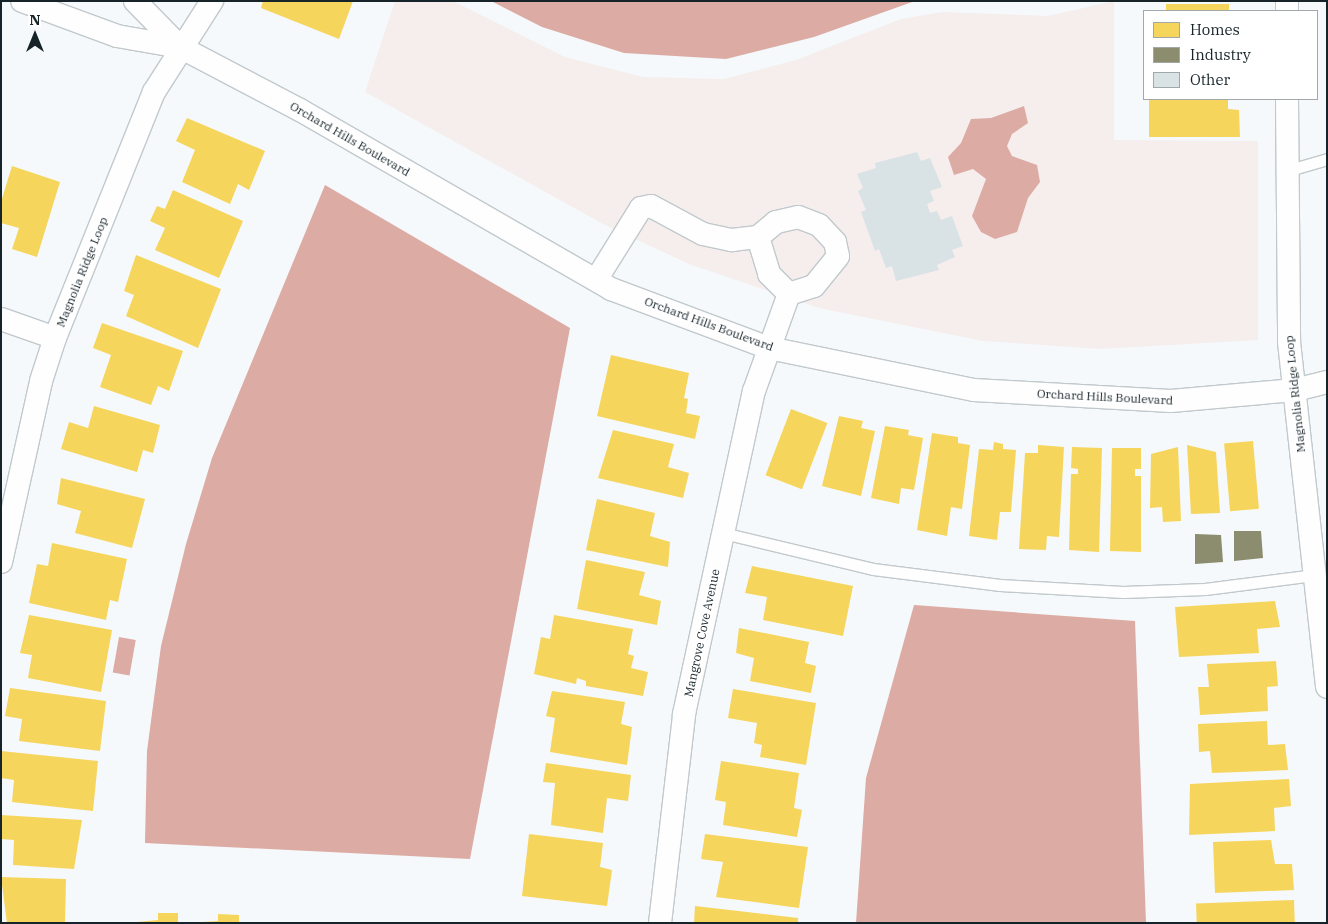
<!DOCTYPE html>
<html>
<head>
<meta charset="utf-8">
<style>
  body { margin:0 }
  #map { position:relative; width:1328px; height:924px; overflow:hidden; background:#f5f9fb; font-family:"IBM Plex Serif",serif }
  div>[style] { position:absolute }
  .green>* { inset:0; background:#f5eeed }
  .water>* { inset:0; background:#dcaba4; transform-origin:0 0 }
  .homes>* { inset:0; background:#f6d55c; transform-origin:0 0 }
  .industry>* { inset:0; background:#8c8c6e }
  .building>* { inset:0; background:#d9e2e5 }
  .roads { filter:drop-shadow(1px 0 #c1c9cd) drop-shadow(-1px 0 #c1c9cd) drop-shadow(0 1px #c1c9cd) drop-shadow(0 -1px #c1c9cd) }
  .lane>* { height:11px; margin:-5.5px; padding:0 5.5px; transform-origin:5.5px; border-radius:5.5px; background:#fefefe }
  .street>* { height:22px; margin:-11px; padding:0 11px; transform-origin:11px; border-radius:11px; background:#fefefe }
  span { translate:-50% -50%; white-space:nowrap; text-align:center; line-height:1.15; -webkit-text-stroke:5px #fff; paint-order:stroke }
  .street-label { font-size:12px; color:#162329 }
  .frame { position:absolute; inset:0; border:2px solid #162329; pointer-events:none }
  .legend { position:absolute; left:1143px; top:10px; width:175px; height:90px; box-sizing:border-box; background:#fff; border:1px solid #a2a7a9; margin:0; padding:6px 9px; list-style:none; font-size:15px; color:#162329 }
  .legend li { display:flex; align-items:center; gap:10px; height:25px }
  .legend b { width:25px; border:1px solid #a2a7a9 }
  .north { position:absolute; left:10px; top:10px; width:50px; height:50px; -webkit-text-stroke:4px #fff; paint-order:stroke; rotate:0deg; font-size:14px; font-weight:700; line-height:20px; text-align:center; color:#162329 }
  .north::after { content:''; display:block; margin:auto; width:18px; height:22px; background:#162329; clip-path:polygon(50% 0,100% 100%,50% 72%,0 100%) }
</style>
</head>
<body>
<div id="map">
  <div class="green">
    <div style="clip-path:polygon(395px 1px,453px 1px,565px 57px,643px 77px,724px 79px,796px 60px,901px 19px,942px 12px,1048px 16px,1114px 1px,1114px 140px,1258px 141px,1258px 340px,1101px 349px,983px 341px,819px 308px,689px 264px,603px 224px,365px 92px)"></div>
  </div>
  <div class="water">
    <div style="clip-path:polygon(491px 1px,915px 1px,814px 37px,726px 59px,624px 53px,542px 27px)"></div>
    <div style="clip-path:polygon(1024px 106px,1028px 123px,1012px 134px,1007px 146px,1012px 156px,1037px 165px,1040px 182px,1028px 198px,1017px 232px,995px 239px,981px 232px,972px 216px,986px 179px,973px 169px,954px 175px,948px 157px,961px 143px,971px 119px,991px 118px)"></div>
    <div style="clip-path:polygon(325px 185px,570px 328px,470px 859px,145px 843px,147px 751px,161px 646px,186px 544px,212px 458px)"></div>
    <div style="clip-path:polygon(914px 605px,1135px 621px,1146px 923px,856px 923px,866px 778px)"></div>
    <div style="left:119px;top:637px;width:17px;height:36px;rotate:10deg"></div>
  </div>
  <div class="homes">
    <div style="clip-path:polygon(263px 1px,353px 1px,339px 39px,261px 8px)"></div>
    <div style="left:1166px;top:4px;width:63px;height:7px"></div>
    <div style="clip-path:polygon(1149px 99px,1228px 99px,1228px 109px,1239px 110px,1240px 137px,1149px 137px)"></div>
    <div style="clip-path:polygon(187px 118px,265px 151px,249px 190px,238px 184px,230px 204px,182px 182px,195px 150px,176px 141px)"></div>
    <div style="clip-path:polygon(12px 166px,60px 182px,37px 257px,12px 249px,19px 228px,1px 223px,1px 202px)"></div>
    <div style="clip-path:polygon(173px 190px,243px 221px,219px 278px,155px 250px,165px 228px,150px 221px,157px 206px,165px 209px)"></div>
    <div style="clip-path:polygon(136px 255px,221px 289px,198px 348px,126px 316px,134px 295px,124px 291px)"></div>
    <div style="clip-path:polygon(102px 323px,183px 351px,169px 391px,158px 386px,151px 405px,100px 387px,111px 355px,93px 348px)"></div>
    <div style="clip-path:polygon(611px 355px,689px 373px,684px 398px,688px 399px,686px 413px,700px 416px,695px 439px,597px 416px)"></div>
    <div style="clip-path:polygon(94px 406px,160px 425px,153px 453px,143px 450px,137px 472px,61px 449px,69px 422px,88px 428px)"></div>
    <div style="left:791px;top:409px;width:39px;height:71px;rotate:21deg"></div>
    <div style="clip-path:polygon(839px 416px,863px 421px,861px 428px,875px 431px,861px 496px,822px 486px)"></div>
    <div style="clip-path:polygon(885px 426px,909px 430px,908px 435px,923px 438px,914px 490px,901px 488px,899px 504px,871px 498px)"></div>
    <div style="clip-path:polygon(613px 430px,674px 444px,668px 467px,689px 473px,683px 498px,598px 478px)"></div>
    <div style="clip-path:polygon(932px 433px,958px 437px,958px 443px,970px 445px,962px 509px,951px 507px,947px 536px,917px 530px)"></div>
    <div style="left:1253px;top:441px;width:68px;height:29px;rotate:85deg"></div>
    <div style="clip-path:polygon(994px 442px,1003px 444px,1003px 449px,1016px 450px,1011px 512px,1000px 512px,997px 540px,969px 536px,979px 449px,993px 450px)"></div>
    <div style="clip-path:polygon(1038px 445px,1064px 447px,1059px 537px,1047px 536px,1046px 550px,1019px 549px,1025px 453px,1038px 453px)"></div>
    <div style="clip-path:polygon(1187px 445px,1216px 452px,1220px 513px,1191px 514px)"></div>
    <div style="clip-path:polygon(1072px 447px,1102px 448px,1099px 552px,1069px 550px,1071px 474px,1078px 474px,1078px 469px,1071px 468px)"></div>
    <div style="clip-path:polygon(1178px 447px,1181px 521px,1163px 522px,1162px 507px,1150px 508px,1151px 454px)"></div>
    <div style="clip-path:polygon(1112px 448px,1141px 448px,1141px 469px,1135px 469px,1135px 476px,1141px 476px,1141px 552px,1110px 551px)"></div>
    <div style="clip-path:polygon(61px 478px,145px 499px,132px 548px,75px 533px,81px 511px,57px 504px)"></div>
    <div style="clip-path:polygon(597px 499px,655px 513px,650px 536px,670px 542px,668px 567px,586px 550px)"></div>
    <div style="clip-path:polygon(52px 543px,127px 559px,118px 602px,110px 600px,106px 620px,29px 603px,37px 564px,48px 566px)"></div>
    <div style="clip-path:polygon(586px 560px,645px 572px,639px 595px,661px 601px,657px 625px,577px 609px)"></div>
    <div style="clip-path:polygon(752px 566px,853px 586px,843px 636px,763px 620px,767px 597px,745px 593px)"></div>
    <div style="clip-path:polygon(1275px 601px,1280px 627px,1257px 629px,1259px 653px,1179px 657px,1175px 607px)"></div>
    <div style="clip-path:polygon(29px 615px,112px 630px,101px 692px,28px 678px,32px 655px,20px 653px)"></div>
    <div style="clip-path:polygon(554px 615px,633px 629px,628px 654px,634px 656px,631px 668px,648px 672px,643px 696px,586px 686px,586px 681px,577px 678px,576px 684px,534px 674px,541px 637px,550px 639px)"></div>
    <div style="clip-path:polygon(739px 628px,809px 642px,805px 663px,816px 666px,811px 693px,750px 681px,754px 658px,736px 653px)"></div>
    <div style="clip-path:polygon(1276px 661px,1278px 686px,1267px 687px,1268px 711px,1200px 715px,1198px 687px,1209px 687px,1207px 664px)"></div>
    <div style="clip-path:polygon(10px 688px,106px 701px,100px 751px,19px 741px,22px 719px,5px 716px)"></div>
    <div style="clip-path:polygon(733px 689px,816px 703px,806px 765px,760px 757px,762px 745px,754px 743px,757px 723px,728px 718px)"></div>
    <div style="clip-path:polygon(552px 691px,625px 702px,621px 724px,632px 727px,627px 765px,550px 752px,555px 718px,546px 716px)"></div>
    <div style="clip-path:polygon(1267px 721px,1268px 745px,1285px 744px,1288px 770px,1212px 773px,1210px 751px,1199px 752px,1198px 724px)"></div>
    <div style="clip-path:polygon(1px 751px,98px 761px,93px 811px,12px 802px,14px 780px,1px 778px)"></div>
    <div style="clip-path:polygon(721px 761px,799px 773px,794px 808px,802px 810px,797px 837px,723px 825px,726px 802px,715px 800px)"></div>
    <div style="clip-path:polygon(546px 763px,631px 775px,628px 801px,607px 798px,603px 833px,551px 825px,555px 783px,543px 782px)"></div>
    <div style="clip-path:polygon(1289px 779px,1291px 806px,1274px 808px,1275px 831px,1189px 835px,1190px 784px)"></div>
    <div style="clip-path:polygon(1px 815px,82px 820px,74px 869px,13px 865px,14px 840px,1px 839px)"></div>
    <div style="clip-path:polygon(529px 834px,603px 843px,600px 867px,612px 870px,607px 906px,522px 896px)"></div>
    <div style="clip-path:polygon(705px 834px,808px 847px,799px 908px,716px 897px,723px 862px,701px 859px)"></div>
    <div style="clip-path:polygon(1271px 840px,1275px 864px,1292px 864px,1294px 890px,1215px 893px,1213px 842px)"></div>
    <div style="clip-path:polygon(1px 877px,66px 879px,65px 923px,7px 923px)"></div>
    <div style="left:1294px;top:900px;width:23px;height:98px;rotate:88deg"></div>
    <div style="clip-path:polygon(695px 906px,798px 918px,798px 923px,694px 923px)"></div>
    <div style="clip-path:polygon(158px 913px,178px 913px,178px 923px,127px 923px,158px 920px)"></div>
    <div style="clip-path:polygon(218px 914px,239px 915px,239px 923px,187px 923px,218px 921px)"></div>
  </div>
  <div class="industry">
    <div style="clip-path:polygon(1234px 531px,1261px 531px,1263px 558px,1234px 561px)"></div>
    <div style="clip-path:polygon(1195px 534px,1221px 535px,1223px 562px,1195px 564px)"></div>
  </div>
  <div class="building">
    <div style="clip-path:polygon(917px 152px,921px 161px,930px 158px,942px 187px,930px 191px,934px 201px,927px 204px,930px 213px,937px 211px,941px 220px,952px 216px,963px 246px,952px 250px,955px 257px,937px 265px,939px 270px,896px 281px,892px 266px,886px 268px,879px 249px,875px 251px,861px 212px,866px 210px,858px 191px,863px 188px,857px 174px,876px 168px,875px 163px)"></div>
  </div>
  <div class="roads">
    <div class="lane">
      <div style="left:1286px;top:171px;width:43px;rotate:-16.3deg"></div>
      <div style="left:723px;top:533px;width:154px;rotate:13.5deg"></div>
      <div style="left:873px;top:569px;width:128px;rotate:7.2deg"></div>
      <div style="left:1000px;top:585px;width:123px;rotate:3.3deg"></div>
      <div style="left:1123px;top:592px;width:82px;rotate:-2.1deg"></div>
      <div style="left:1205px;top:589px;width:111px;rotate:-7.3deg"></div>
    </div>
    <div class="street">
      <div style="left:22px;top:1px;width:101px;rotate:20.2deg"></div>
      <div style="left:117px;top:36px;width:64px;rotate:9.9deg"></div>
      <div style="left:180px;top:47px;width:136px;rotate:27.7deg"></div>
      <div style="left:300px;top:110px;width:359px;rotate:29.9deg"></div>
      <div style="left:611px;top:289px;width:169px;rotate:20.5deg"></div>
      <div style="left:769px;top:348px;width:209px;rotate:11.6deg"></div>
      <div style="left:974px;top:390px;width:197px;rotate:3.2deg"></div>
      <div style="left:1171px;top:401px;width:124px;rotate:-5.1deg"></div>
      <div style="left:1295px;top:390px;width:33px;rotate:-14deg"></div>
      <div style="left:135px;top:1px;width:64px;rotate:45.6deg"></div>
      <div style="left:1287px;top:11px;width:10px;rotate:-90deg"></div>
      <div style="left:1287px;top:99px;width:243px;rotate:89.5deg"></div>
      <div style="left:1289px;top:342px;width:347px;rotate:83.7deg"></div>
      <div style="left:596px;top:280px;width:85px;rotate:-58deg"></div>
      <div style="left:641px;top:208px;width:10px;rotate:-11deg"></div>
      <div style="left:651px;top:206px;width:59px;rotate:28.3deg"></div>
      <div style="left:703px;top:234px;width:30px;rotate:12deg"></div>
      <div style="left:732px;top:240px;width:26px;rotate:-7deg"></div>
      <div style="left:1px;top:319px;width:57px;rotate:19.4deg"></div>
      <div style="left:1px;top:562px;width:185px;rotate:-77.5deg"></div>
      <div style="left:41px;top:381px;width:45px;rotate:-72deg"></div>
      <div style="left:55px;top:338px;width:265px;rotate:-68.1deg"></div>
      <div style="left:154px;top:92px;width:108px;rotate:-57.5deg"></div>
      <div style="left:660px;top:923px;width:210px;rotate:-83.4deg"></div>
      <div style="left:684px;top:714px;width:330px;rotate:-77.8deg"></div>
      <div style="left:754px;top:391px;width:103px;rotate:-70.2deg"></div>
      <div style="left:789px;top:294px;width:26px;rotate:-18deg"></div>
      <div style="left:814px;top:286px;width:38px;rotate:-51deg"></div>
      <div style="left:838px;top:256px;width:14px;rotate:-102deg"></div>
      <div style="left:835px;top:242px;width:23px;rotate:-133deg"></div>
      <div style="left:819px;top:225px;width:22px;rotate:-159deg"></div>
      <div style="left:798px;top:217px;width:23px;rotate:167deg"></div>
      <div style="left:776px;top:222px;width:23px;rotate:140deg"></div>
      <div style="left:758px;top:237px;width:39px;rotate:73deg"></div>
      <div style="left:769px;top:274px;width:28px;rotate:45deg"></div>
    </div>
  </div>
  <div class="street-label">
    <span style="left:350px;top:139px;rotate:30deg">Orchard Hills Boulevard</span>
    <span style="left:82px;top:272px;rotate:-68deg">Magnolia Ridge Loop</span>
    <span style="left:709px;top:324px;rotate:20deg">Orchard Hills Boulevard</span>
    <span style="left:1295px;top:394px;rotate:-96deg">Magnolia Ridge Loop</span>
    <span style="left:1105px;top:397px;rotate:3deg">Orchard Hills Boulevard</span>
    <span style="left:702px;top:633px;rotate:-78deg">Mangrove Cove Avenue</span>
  </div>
  <div class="frame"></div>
  <ul class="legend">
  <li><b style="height:14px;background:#f6d55c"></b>Homes</li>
  <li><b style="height:14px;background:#8c8c6e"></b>Industry</li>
  <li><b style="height:14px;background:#d9e2e5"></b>Other</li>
  </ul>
  <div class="north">N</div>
</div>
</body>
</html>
